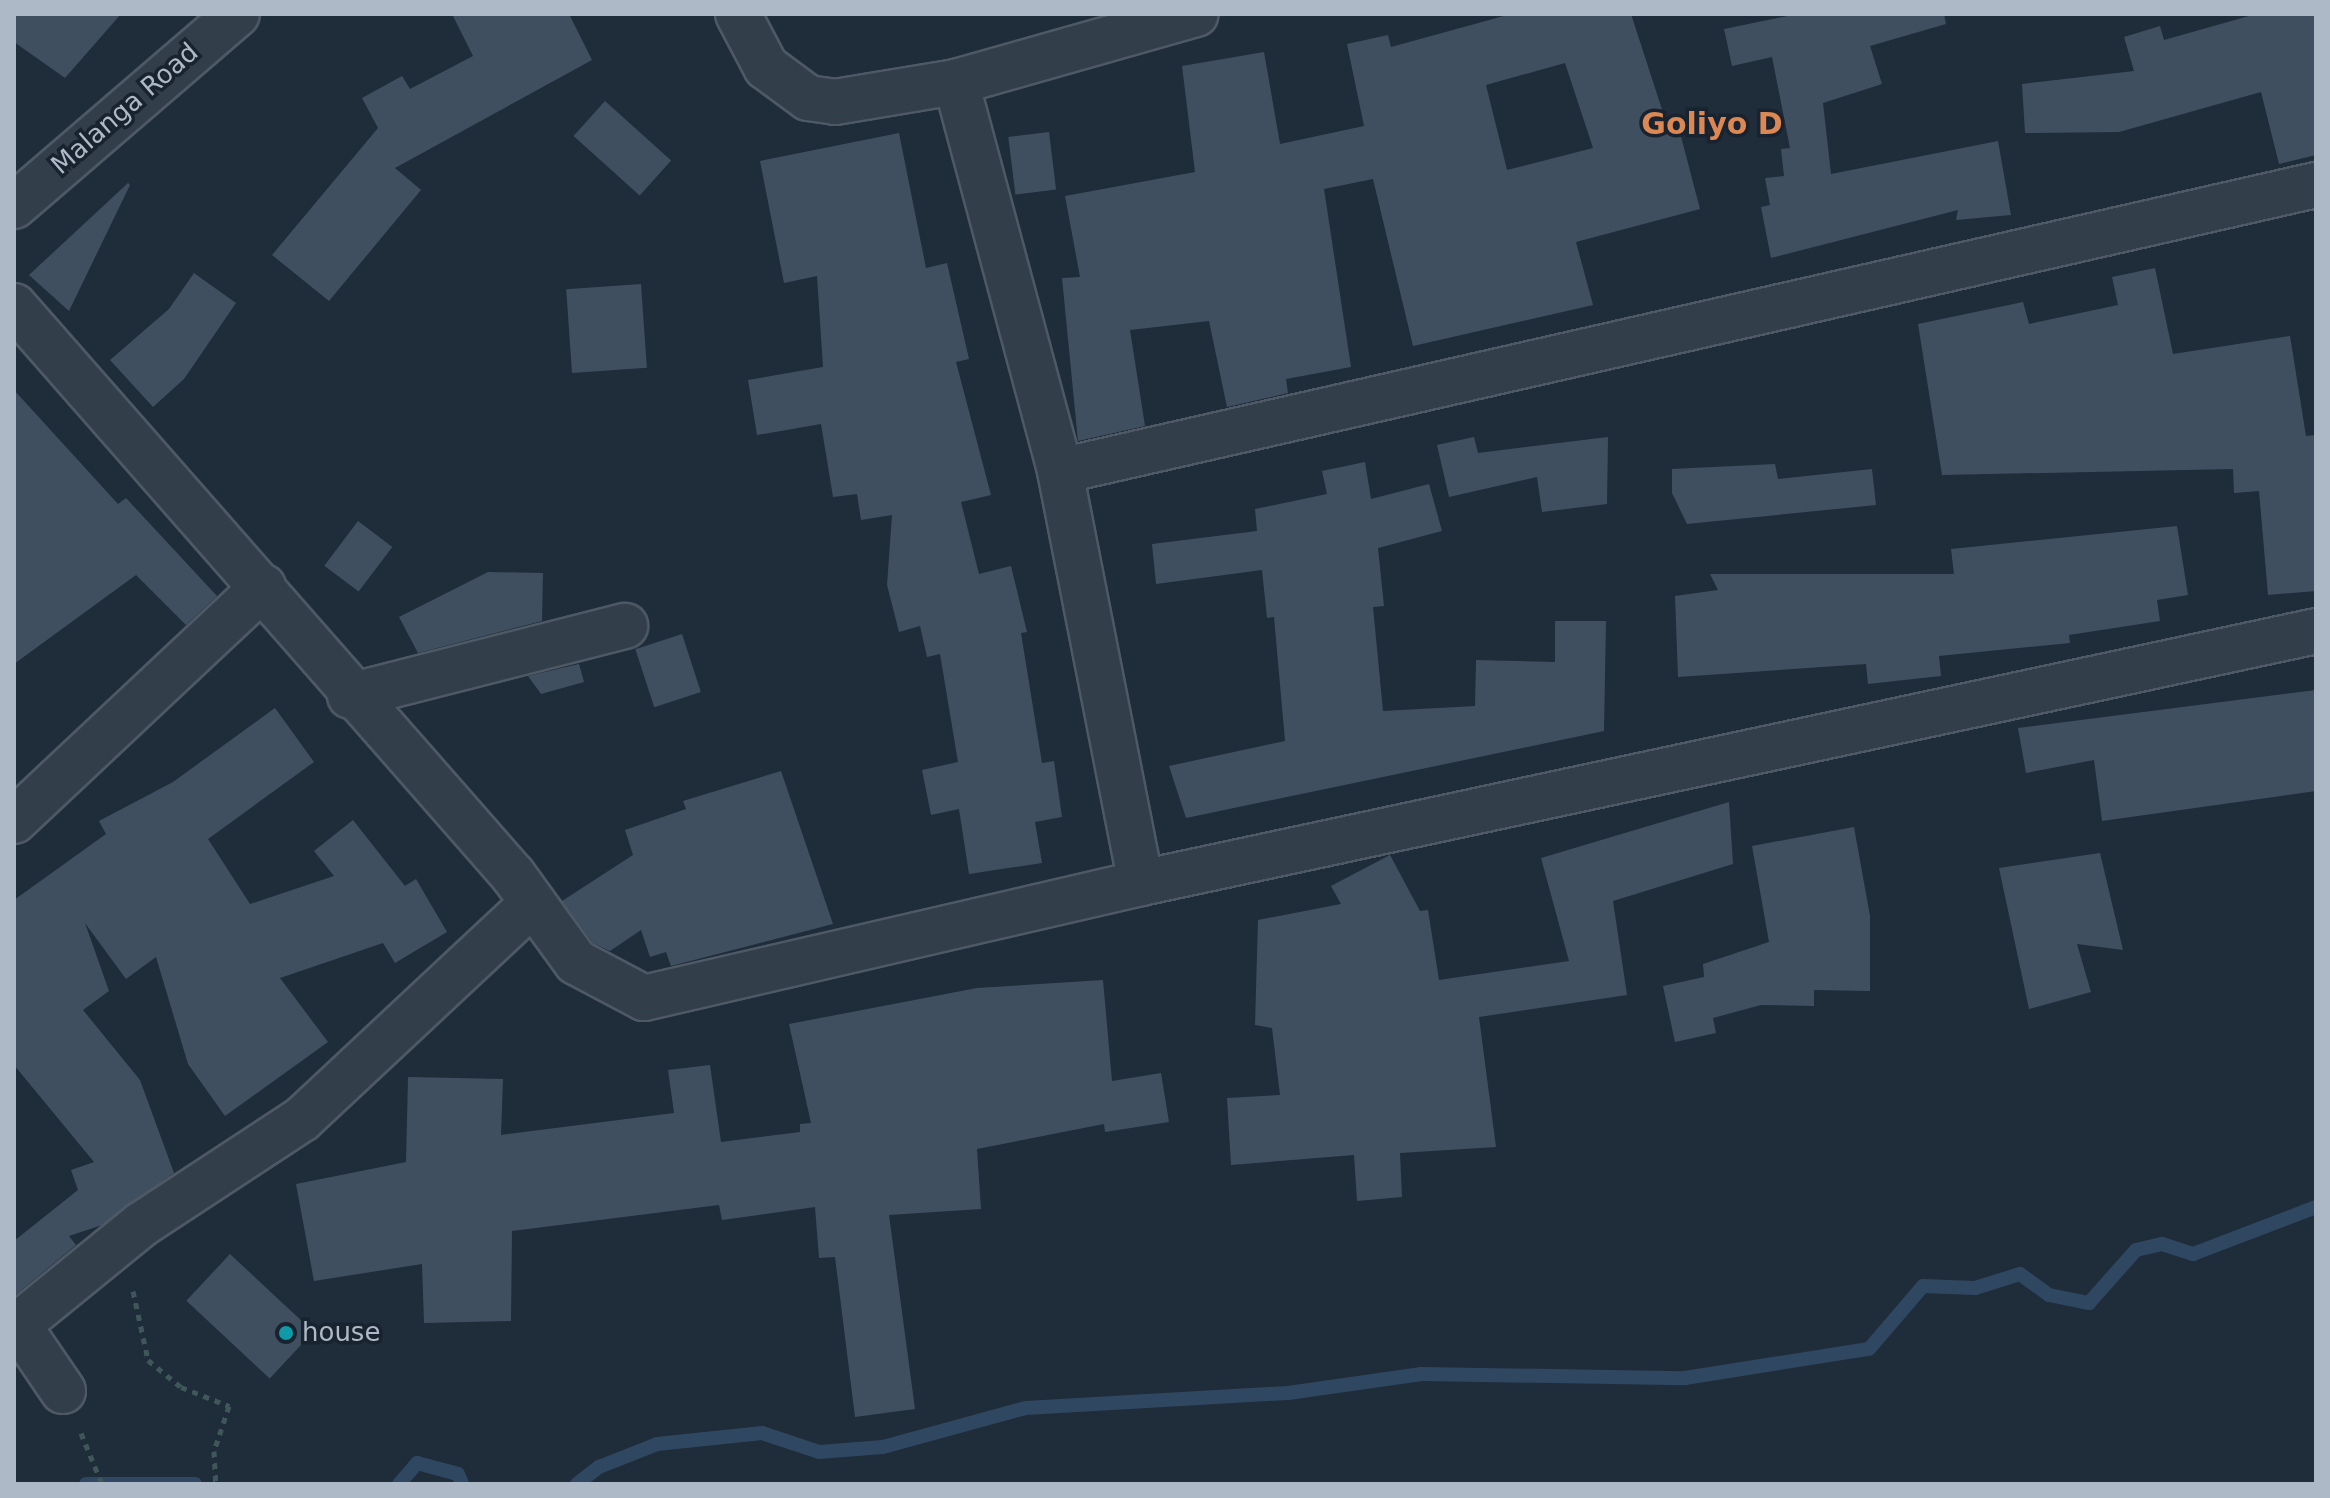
<!DOCTYPE html>
<html>
<head>
<meta charset="utf-8">
<style>
  body { margin:0 }
  #map { position:relative; width:2330px; height:1498px; overflow:hidden; background:#1f2c3a; font-family:"DejaVu Sans",sans-serif }
  div>[style] { position:absolute }
  .stream>* { height:14px; margin:-7px; padding:0 7px; transform-origin:7px; border-radius:7px; background:#304761 }
  .building>* { inset:0; background:#404f60; transform-origin:0 0 }
  .path>* { height:5px; margin-top:-2.5px; transform-origin:0; background:repeating-linear-gradient(90deg,#3f5759 0 6px,transparent 0 12px) }
  .roads { filter:drop-shadow(2px 0 #4e5965) drop-shadow(-2px 0 #4e5965) drop-shadow(0 2px #4e5965) drop-shadow(0 -2px #4e5965) }
  .minor>* { height:44px; margin:-22px; padding:0 22px; transform-origin:22px; border-radius:22px; background:#333e4b }
  .dots>* { width:22px; height:22px; translate:-50% -50%; box-sizing:border-box; border:4px solid #19232f; border-radius:50% }
  span { translate:-50% -50%; white-space:nowrap; text-align:center; line-height:1.15; -webkit-text-stroke:7px #19232f; paint-order:stroke }
  .street-label { font-size:26px; color:#aeb9c7 }
  .poi-label { font-size:26px; color:#aeb9c7 }
  .left { translate:0 -50%; text-align:left }
  .quarter-label { font-size:30px; color:#dc8854; font-weight:700 }
  .frame { position:absolute; inset:0; border:16px solid #aeb9c7; pointer-events:none }
</style>
</head>
<body>
<div id="map">
  <div class="stream">
    <div style="left:86px;top:1484px;width:109px"></div>
    <div style="left:399px;top:1484px;width:28px;rotate:-49deg"></div>
    <div style="left:417px;top:1463px;width:42px;rotate:15deg"></div>
    <div style="left:458px;top:1474px;width:11px;rotate:68deg"></div>
    <div style="left:577px;top:1484px;width:28px;rotate:-38deg"></div>
    <div style="left:599px;top:1467px;width:62px;rotate:-21.6deg"></div>
    <div style="left:657px;top:1444px;width:106px;rotate:-6deg"></div>
    <div style="left:762px;top:1433px;width:60px;rotate:18.4deg"></div>
    <div style="left:819px;top:1452px;width:64px;rotate:-4.5deg"></div>
    <div style="left:883px;top:1447px;width:148px;rotate:-15.3deg"></div>
    <div style="left:1026px;top:1408px;width:262px;rotate:-3.3deg"></div>
    <div style="left:1288px;top:1393px;width:135px;rotate:-8.1deg"></div>
    <div style="left:1422px;top:1374px;width:263px;rotate:0.9deg"></div>
    <div style="left:1685px;top:1378px;width:186px;rotate:-9deg"></div>
    <div style="left:1869px;top:1349px;width:83px;rotate:-49.4deg"></div>
    <div style="left:1923px;top:1286px;width:52px;rotate:2.2deg"></div>
    <div style="left:1975px;top:1288px;width:47px;rotate:-17.3deg"></div>
    <div style="left:2020px;top:1274px;width:36px;rotate:36deg"></div>
    <div style="left:2049px;top:1295px;width:41px;rotate:11.3deg"></div>
    <div style="left:2089px;top:1303px;width:71px;rotate:-48.4deg"></div>
    <div style="left:2136px;top:1250px;width:27px;rotate:-13deg"></div>
    <div style="left:2162px;top:1244px;width:33px;rotate:18deg"></div>
    <div style="left:2193px;top:1254px;width:132px;rotate:-20.9deg"></div>
  </div>
  <div class="building">
    <div style="clip-path:polygon(14px 14px,121px 14px,65px 78px,14px 42px)"></div>
    <div style="clip-path:polygon(452px 14px,569px 14px,592px 60px,395px 168px,421px 190px,329px 301px,272px 255px,378px 128px,362px 98px,402px 76px,410px 89px,473px 56px)"></div>
    <div style="clip-path:polygon(evenodd,1511px 14px,1631px 14px,1668px 128px,1678px 125px,1700px 209px,1576px 242px,1593px 305px,1413px 346px,1373px 179px,1324px 189px,1351px 367px,1286px 379px,1288px 393px,1227px 407px,1209px 321px,1130px 330px,1145px 426px,1078px 441px,1062px 278px,1080px 277px,1065px 196px,1195px 172px,1182px 66px,1264px 52px,1280px 144px,1364px 126px,1347px 44px,1388px 35px,1391px 47px,1511px 14px,1565px 63px,1593px 148px,1507px 170px,1486px 85px,1565px 63px)"></div>
    <div style="clip-path:polygon(1797px 14px,1944px 14px,1946px 24px,1870px 46px,1882px 84px,1823px 103px,1831px 174px,1998px 141px,2011px 215px,1956px 220px,1958px 210px,1771px 258px,1761px 207px,1770px 205px,1765px 178px,1784px 176px,1781px 149px,1790px 148px,1772px 57px,1732px 66px,1724px 29px)"></div>
    <div style="clip-path:polygon(2256px 14px,2316px 14px,2316px 155px,2279px 164px,2261px 92px,2119px 132px,2025px 133px,2022px 84px,2134px 71px,2124px 37px,2160px 26px,2164px 40px)"></div>
    <div style="left:605px;top:101px;width:89px;height:47px;rotate:42deg"></div>
    <div style="left:1049px;top:132px;width:58px;height:41px;rotate:83deg"></div>
    <div style="clip-path:polygon(899px 133px,926px 268px,947px 263px,969px 359px,956px 362px,991px 495px,961px 502px,979px 574px,1011px 566px,1027px 632px,1021px 633px,1042px 763px,1054px 761px,1062px 817px,1035px 822px,1042px 863px,969px 874px,959px 809px,931px 815px,922px 770px,958px 762px,940px 654px,927px 657px,920px 626px,899px 632px,887px 585px,892px 515px,861px 520px,857px 494px,833px 497px,821px 424px,757px 435px,748px 380px,823px 367px,817px 276px,784px 283px,760px 161px)"></div>
    <div style="clip-path:polygon(128px 183px,130px 185px,69px 311px,29px 275px)"></div>
    <div style="clip-path:polygon(2155px 268px,2173px 354px,2290px 336px,2306px 436px,2316px 435px,2316px 591px,2268px 595px,2259px 491px,2234px 493px,2233px 469px,1942px 475px,1918px 324px,2023px 302px,2029px 324px,2118px 305px,2112px 277px)"></div>
    <div style="clip-path:polygon(194px 273px,236px 303px,184px 379px,153px 407px,110px 360px,169px 309px)"></div>
    <div style="left:641px;top:284px;width:84px;height:75px;rotate:86deg"></div>
    <div style="clip-path:polygon(14px 390px,118px 504px,126px 498px,217px 596px,186px 625px,136px 575px,14px 664px)"></div>
    <div style="clip-path:polygon(1474px 437px,1478px 453px,1608px 437px,1607px 504px,1542px 512px,1537px 477px,1449px 497px,1437px 445px)"></div>
    <div style="clip-path:polygon(1365px 462px,1371px 499px,1429px 484px,1442px 531px,1378px 548px,1384px 606px,1373px 607px,1383px 711px,1475px 706px,1476px 660px,1555px 662px,1555px 621px,1606px 621px,1604px 731px,1186px 818px,1169px 766px,1285px 741px,1274px 617px,1267px 618px,1262px 570px,1156px 584px,1152px 544px,1257px 531px,1255px 509px,1327px 494px,1322px 471px)"></div>
    <div style="clip-path:polygon(1775px 464px,1778px 479px,1872px 469px,1876px 505px,1687px 524px,1672px 493px,1672px 469px)"></div>
    <div style="left:358px;top:521px;width:43px;height:56px;rotate:37deg"></div>
    <div style="clip-path:polygon(2177px 526px,2188px 595px,2157px 600px,2160px 621px,2069px 635px,2070px 643px,1939px 656px,1941px 676px,1868px 684px,1866px 664px,1678px 677px,1675px 596px,1718px 590px,1710px 574px,1954px 574px,1951px 549px)"></div>
    <div style="clip-path:polygon(488px 572px,543px 573px,542px 621px,418px 653px,399px 617px)"></div>
    <div style="left:682px;top:634px;width:61px;height:49px;rotate:72deg"></div>
    <div style="clip-path:polygon(579px 664px,584px 682px,541px 694px,528px 676px)"></div>
    <div style="clip-path:polygon(2316px 690px,2316px 791px,2102px 821px,2094px 760px,2026px 773px,2018px 728px)"></div>
    <div style="clip-path:polygon(275px 708px,314px 762px,208px 839px,250px 904px,334px 876px,314px 851px,353px 820px,405px 886px,416px 879px,447px 932px,395px 963px,383px 943px,280px 978px,328px 1042px,225px 1116px,188px 1064px,156px 957px,126px 979px,85px 923px,109px 991px,83px 1010px,140px 1080px,174px 1173px,102px 1225px,69px 1236px,76px 1245px,14px 1296px,14px 1241px,78px 1190px,71px 1170px,94px 1162px,14px 1065px,14px 900px,106px 834px,99px 821px,173px 782px)"></div>
    <div style="clip-path:polygon(781px 771px,833px 924px,671px 966px,666px 952px,650px 957px,641px 930px,610px 951px,593px 943px,562px 901px,633px 855px,625px 830px,686px 809px,683px 801px)"></div>
    <div style="clip-path:polygon(1729px 802px,1733px 864px,1613px 901px,1627px 995px,1479px 1017px,1496px 1147px,1400px 1153px,1402px 1197px,1357px 1201px,1354px 1155px,1231px 1165px,1227px 1098px,1280px 1095px,1272px 1028px,1255px 1025px,1258px 920px,1341px 904px,1331px 886px,1390px 855px,1420px 911px,1428px 910px,1439px 980px,1569px 961px,1541px 858px)"></div>
    <div style="clip-path:polygon(1854px 827px,1870px 916px,1870px 991px,1814px 990px,1814px 1006px,1761px 1005px,1713px 1018px,1716px 1033px,1675px 1042px,1663px 986px,1704px 977px,1703px 964px,1769px 942px,1752px 846px)"></div>
    <div style="clip-path:polygon(2100px 853px,2123px 950px,2077px 944px,2091px 992px,2029px 1009px,1999px 868px)"></div>
    <div style="clip-path:polygon(1103px 980px,1112px 1081px,1161px 1073px,1169px 1122px,1105px 1132px,1104px 1124px,977px 1149px,981px 1209px,889px 1215px,915px 1409px,855px 1417px,835px 1257px,819px 1258px,815px 1207px,722px 1220px,719px 1205px,512px 1231px,511px 1321px,424px 1323px,422px 1264px,314px 1281px,296px 1184px,406px 1162px,408px 1077px,503px 1079px,501px 1135px,674px 1113px,668px 1070px,710px 1065px,721px 1142px,800px 1132px,800px 1124px,811px 1123px,789px 1024px,977px 988px)"></div>
    <div style="left:230px;top:1254px;width:114px;height:64px;rotate:43deg"></div>
  </div>
  <div class="path">
    <div style="left:133px;top:1291px;width:71px;rotate:77.7deg"></div>
    <div style="left:148px;top:1360px;width:43px;rotate:39.3deg"></div>
    <div style="left:181px;top:1387px;width:52px;rotate:21.6deg"></div>
    <div style="left:229px;top:1406px;width:47px;rotate:108.4deg"></div>
    <div style="left:214px;top:1451px;width:33px;rotate:87deg"></div>
    <div style="left:81px;top:1433px;width:55px;rotate:67.6deg"></div>
  </div>
  <div class="roads">
    <div class="minor">
      <div style="left:738px;top:14px;width:60px;rotate:62.2deg"></div>
      <div style="left:766px;top:67px;width:52px;rotate:36.4deg"></div>
      <div style="left:808px;top:98px;width:27px;rotate:8deg"></div>
      <div style="left:835px;top:102px;width:123px;rotate:-9.4deg"></div>
      <div style="left:956px;top:82px;width:249px;rotate:-15.8deg"></div>
      <div style="left:956px;top:82px;width:403px;rotate:75deg"></div>
      <div style="left:1060px;top:471px;width:420px;rotate:78.9deg"></div>
      <div style="left:14px;top:206px;width:294px;rotate:-40.7deg"></div>
      <div style="left:14px;top:306px;width:757px;rotate:48.75deg"></div>
      <div style="left:513px;top:875px;width:107px;rotate:54.1deg"></div>
      <div style="left:576px;top:962px;width:77px;rotate:27.9deg"></div>
      <div style="left:644px;top:998px;width:510px;rotate:-13.03deg"></div>
      <div style="left:1141px;top:883px;width:1202px;rotate:-12.1deg"></div>
      <div style="left:1060px;top:471px;width:1288px;rotate:-12.83deg"></div>
      <div style="left:350px;top:696px;width:284px;rotate:-14.3deg"></div>
      <div style="left:14px;top:821px;width:342px;rotate:-43.2deg"></div>
      <div style="left:63px;top:1391px;width:80px;rotate:-124.3deg"></div>
      <div style="left:18px;top:1325px;width:160px;rotate:-39.2deg"></div>
      <div style="left:142px;top:1224px;width:191px;rotate:-33.3deg"></div>
      <div style="left:302px;top:1119px;width:315px;rotate:-43.1deg"></div>
    </div>
  </div>
  <div class="dots">
    <div style="left:286px;top:1333px;background:#0f9aa8"></div>
  </div>
  <div class="street-label">
    <span style="left:125px;top:109px;rotate:-41deg">Malanga Road</span>
  </div>
  <div class="poi-label">
    <span class="left" style="left:302px;top:1333px">house</span>
  </div>
  <div class="quarter-label">
    <span style="left:1712px;top:124px">Goliyo D</span>
  </div>
  <div class="frame"></div>
</div>
</body>
</html>
